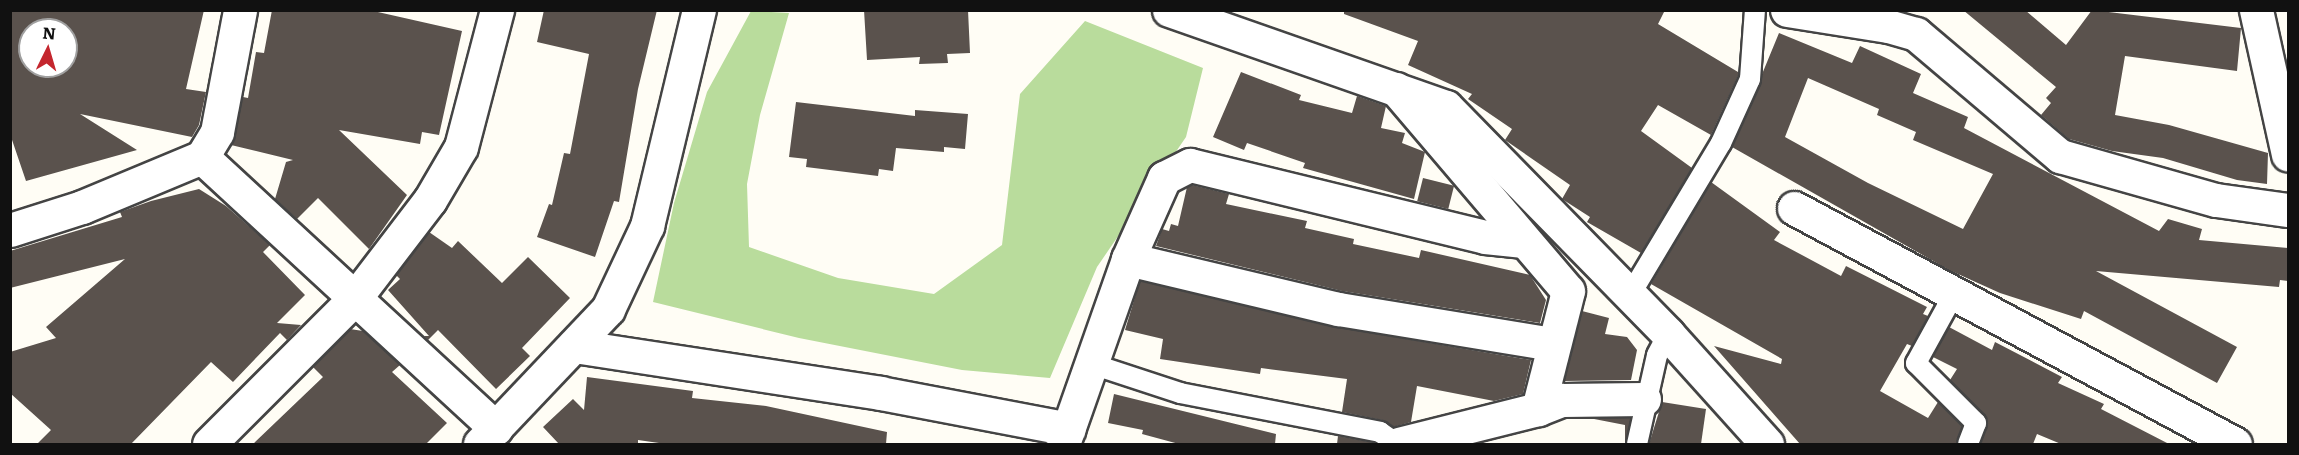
<!DOCTYPE html>
<html>
<head>
<meta charset="utf-8">
<style>
  body { margin:0 }
  #map { position:relative; width:2299px; height:455px; overflow:hidden; background:#fffdf5; font-family:Literata,serif }
  div>[style] { position:absolute }
  .forest>* { inset:0; background:#b9dc9c }
  .building>* { inset:0; background:#5a524d; transform-origin:0 0 }
  .roads { filter:drop-shadow(2px 0 #444) drop-shadow(-2px 0 #444) drop-shadow(0 2px #444) drop-shadow(0 -2px #444) }
  .service>* { height:20px; margin:-10px; padding:0 10px; transform-origin:10px; border-radius:10px; background:#fff }
  .minor>* { height:33px; margin:-16.5px; padding:0 16.5px; transform-origin:16.5px; border-radius:16.5px; background:#fff }
  .tertiary>* { height:33px; margin:-16.5px; padding:0 16.5px; transform-origin:16.5px; border-radius:16.5px; background:#fff }
  span { translate:-50% -50%; white-space:nowrap; text-align:center; line-height:1.15; -webkit-text-stroke:6px #fff; paint-order:stroke }
  .frame { position:absolute; inset:0; border:12px solid #111; pointer-events:none }
  .north { position:absolute; left:18px; top:18px; width:60px; height:60px; box-sizing:border-box; background:#fff; border:2px solid #a0a0a0; border-radius:50%; rotate:5deg; font-size:16px; font-weight:700; line-height:24px; text-align:center; color:#111 }
  .north::after { content:''; display:block; margin:auto; width:21px; height:27px; background:#c4262e; clip-path:polygon(50% 0,100% 100%,50% 72%,0 100%) }
</style>
</head>
<body>
<div id="map">
  <div class="forest">
    <div style="clip-path:polygon(751px 11px,789px 13px,760px 115px,747px 184px,749px 247px,838px 278px,934px 294px,1002px 245px,1020px 94px,1085px 21px,1203px 68px,1186px 137px,1097px 267px,1050px 378px,962px 370px,799px 338px,653px 302px,674px 203px,707px 92px)"></div>
  </div>
  <div class="building">
    <div style="clip-path:polygon(evenodd,10px 10px,204px 10px,186px 89px,206px 92px,199px 125px,192px 137px,80px 114px,137px 150px,26px 181px,10px 134px,10px 10px,30px 30px,66px 30px,66px 66px,30px 66px,30px 30px)"></div>
    <div style="clip-path:polygon(272px 10px,369px 10px,462px 31px,439px 135px,422px 132px,420px 144px,339px 130px,407px 195px,369px 249px,318px 198px,297px 219px,275px 199px,286px 162px,293px 160px,231px 145px,243px 97px,248px 98px,256px 52px,264px 53px)"></div>
    <div style="clip-path:polygon(544px 10px,657px 10px,638px 89px,619px 202px,614px 201px,595px 257px,537px 237px,549px 204px,552px 205px,564px 153px,570px 154px,589px 54px,537px 42px)"></div>
    <div style="clip-path:polygon(864px 10px,968px 10px,970px 53px,947px 54px,948px 63px,919px 64px,920px 57px,867px 60px)"></div>
    <div style="clip-path:polygon(1344px 10px,1665px 10px,1658px 24px,1738px 72px,1738px 76px,1711px 135px,1658px 105px,1641px 131px,1692px 168px,1641px 253px,1587px 222px,1590px 217px,1562px 199px,1570px 185px,1505px 140px,1512px 129px,1468px 99px,1472px 94px,1408px 65px,1418px 41px,1344px 14px)"></div>
    <div style="clip-path:polygon(1963px 10px,2025px 10px,2066px 45px,2092px 10px,2241px 28px,2237px 71px,2125px 56px,2115px 115px,2169px 125px,2268px 153px,2267px 184px,2237px 180px,2163px 158px,2112px 151px,2069px 139px,2041px 115px,2051px 103px,2046px 98px,2056px 87px)"></div>
    <div style="clip-path:polygon(evenodd,1779px 33px,1852px 63px,1860px 46px,1921px 74px,1913px 93px,1968px 117px,1964px 128px,2159px 231px,2168px 219px,2202px 229px,2199px 240px,2289px 248px,2289px 281px,2280px 280px,2279px 287px,2096px 271px,2237px 347px,2217px 383px,2084px 311px,2081px 319px,2000px 293px,1949px 270px,1732px 147px,1779px 33px,1808px 78px,1879px 109px,1877px 115px,1916px 132px,1913px 140px,1993px 174px,1963px 229px,1868px 183px,1785px 137px,1808px 78px)"></div>
    <div style="clip-path:polygon(1241px 72px,1301px 95px,1299px 100px,1352px 113px,1357px 96px,1386px 106px,1381px 128px,1405px 133px,1402px 143px,1425px 152px,1414px 199px,1303px 168px,1305px 163px,1247px 143px,1244px 150px,1213px 137px)"></div>
    <div style="clip-path:polygon(796px 102px,915px 116px,915px 110px,968px 114px,965px 149px,944px 147px,944px 152px,896px 148px,893px 171px,879px 169px,878px 176px,806px 167px,807px 159px,789px 157px)"></div>
    <div style="left:1423px;top:178px;width:32px;height:24px;rotate:14deg"></div>
    <div style="clip-path:polygon(1711px 182px,1780px 232px,1774px 240px,1841px 276px,1846px 266px,1927px 307px,1923px 314px,1928px 316px,1912px 346px,1907px 344px,1880px 391px,1928px 418px,1938px 402px,1962px 426px,1956px 444px,1800px 444px,1714px 346px,1781px 364px,1782px 359px,1651px 284px)"></div>
    <div style="clip-path:polygon(1192px 185px,1229px 194px,1226px 204px,1307px 221px,1305px 228px,1354px 239px,1353px 244px,1419px 258px,1421px 250px,1530px 275px,1546px 300px,1540px 323px,1342px 291px,1156px 246px,1162px 229px,1169px 231px,1171px 224px,1178px 226px,1187px 187px)"></div>
    <div style="clip-path:polygon(199px 189px,226px 206px,270px 245px,263px 252px,305px 295px,277px 323px,301px 325px,287px 340px,280px 333px,233px 382px,211px 362px,131px 444px,37px 444px,51px 430px,10px 393px,10px 352px,56px 338px,46px 327px,125px 259px,10px 288px,10px 251px,122px 217px,120px 212px,151px 201px)"></div>
    <div style="clip-path:polygon(429px 232px,452px 248px,458px 241px,502px 283px,528px 257px,570px 298px,522px 348px,530px 356px,496px 389px,438px 330px,428px 340px,424px 336px,429px 336px,388px 290px,400px 279px,396px 275px)"></div>
    <div style="clip-path:polygon(1140px 281px,1335px 327px,1531px 360px,1523px 394px,1494px 401px,1417px 386px,1411px 422px,1393px 427px,1382px 420px,1342px 412px,1347px 379px,1261px 368px,1260px 374px,1160px 359px,1163px 339px,1125px 330px)"></div>
    <div style="clip-path:polygon(1582px 311px,1609px 318px,1605px 334px,1627px 337px,1637px 350px,1631px 380px,1564px 381px)"></div>
    <div style="clip-path:polygon(1949px 327px,1992px 350px,1995px 342px,2062px 377px,2058px 383px,2104px 404px,2101px 409px,2169px 444px,2061px 444px,2037px 434px,2033px 444px,1981px 444px,1988px 420px,1950px 380px,1957px 369px,1933px 357px)"></div>
    <div style="clip-path:polygon(350px 329px,363px 331px,400px 365px,392px 372px,447px 423px,426px 444px,253px 444px,323px 377px,313px 367px)"></div>
    <div style="clip-path:polygon(587px 377px,693px 391px,692px 398px,766px 406px,887px 432px,886px 444px,666px 444px,638px 440px,638px 444px,559px 444px,543px 427px,573px 399px,584px 410px)"></div>
    <div style="clip-path:polygon(1114px 394px,1276px 434px,1275px 444px,1179px 444px,1142px 434px,1143px 430px,1108px 423px)"></div>
    <div style="clip-path:polygon(1662px 402px,1706px 409px,1701px 444px,1649px 444px)"></div>
    <div style="clip-path:polygon(1589px 418px,1631px 418px,1625px 444px,1625px 425px)"></div>
    <div style="clip-path:polygon(1338px 436px,1375px 443px,1377px 444px,1337px 444px)"></div>
  </div>
  <div class="roads">
    <div class="service">
      <div style="left:1954px;top:294px;width:79px;rotate:118.8deg"></div>
      <div style="left:1916px;top:363px;width:85px;rotate:45deg"></div>
      <div style="left:1976px;top:423px;width:22px;rotate:111deg"></div>
      <div style="left:1630px;top:295px;width:177px;rotate:-59.1deg"></div>
      <div style="left:1721px;top:143px;width:70px;rotate:-65.6deg"></div>
      <div style="left:1750px;top:79px;width:69px;rotate:-85.9deg"></div>
      <div style="left:1092px;top:364px;width:93px;rotate:18.2deg"></div>
      <div style="left:1180px;top:393px;width:204px;rotate:11deg"></div>
      <div style="left:1380px;top:432px;width:21px;rotate:35deg"></div>
      <div style="left:1637px;top:444px;width:91px;rotate:-77.3deg"></div>
      <div style="left:1657px;top:355px;width:24px;rotate:-62deg"></div>
    </div>
    <div class="minor">
      <div style="left:1169px;top:10px;width:293px;rotate:19.3deg"></div>
      <div style="left:1446px;top:107px;width:318px;rotate:45.6deg"></div>
      <div style="left:1668px;top:334px;width:148px;rotate:48deg"></div>
      <div style="left:1787px;top:10px;width:102px;rotate:9deg"></div>
      <div style="left:1888px;top:26px;width:29px;rotate:16deg"></div>
      <div style="left:1916px;top:34px;width:189px;rotate:40.3deg"></div>
      <div style="left:2060px;top:156px;width:162px;rotate:15.8deg"></div>
      <div style="left:2216px;top:200px;width:73px;rotate:7.9deg"></div>
      <div style="left:2256px;top:10px;width:148px;rotate:77.5deg"></div>
      <div style="left:1396px;top:89px;width:265px;rotate:49.6deg"></div>
      <div style="left:1568px;top:291px;width:122px;rotate:104.3deg"></div>
      <div style="left:1538px;top:409px;width:143px;rotate:165.9deg"></div>
      <div style="left:202px;top:157px;width:400px;rotate:42.7deg"></div>
      <div style="left:1794px;top:208px;width:500px;rotate:28.15deg"></div>
      <div style="left:10px;top:230px;width:76px;rotate:-17.7deg"></div>
      <div style="left:82px;top:207px;width:130px;rotate:-22.6deg"></div>
      <div style="left:202px;top:157px;width:29px;rotate:-59deg"></div>
      <div style="left:217px;top:132px;width:124px;rotate:-79.3deg"></div>
      <div style="left:1128px;top:259px;width:216px;rotate:13.4deg"></div>
      <div style="left:1338px;top:309px;width:216px;rotate:9.3deg"></div>
      <div style="left:574px;top:346px;width:310px;rotate:8.7deg"></div>
      <div style="left:880px;top:393px;width:192px;rotate:10.8deg"></div>
      <div style="left:1538px;top:409px;width:26px;rotate:-21deg"></div>
      <div style="left:1562px;top:400px;width:82px;rotate:-0.7deg"></div>
      <div style="left:1063px;top:444px;width:196px;rotate:-70.6deg"></div>
      <div style="left:1128px;top:259px;width:89px;rotate:-66deg"></div>
      <div style="left:1164px;top:178px;width:29px;rotate:-27deg"></div>
      <div style="left:1190px;top:165px;width:304px;rotate:13.7deg"></div>
      <div style="left:1485px;top:237px;width:39px;rotate:6deg"></div>
    </div>
    <div class="tertiary">
      <div style="left:209px;top:444px;width:206px;rotate:-45deg"></div>
      <div style="left:355px;top:298px;width:123px;rotate:-52.6deg"></div>
      <div style="left:430px;top:200px;width:61px;rotate:-59.7deg"></div>
      <div style="left:461px;top:147px;width:142px;rotate:-75.3deg"></div>
      <div style="left:480px;top:444px;width:186px;rotate:-46.5deg"></div>
      <div style="left:608px;top:309px;width:92px;rotate:-64.8deg"></div>
      <div style="left:647px;top:226px;width:222px;rotate:-76.5deg"></div>
    </div>
  </div>
  <div class="frame"></div>
  <div class="north">N</div>
</div>
</body>
</html>
